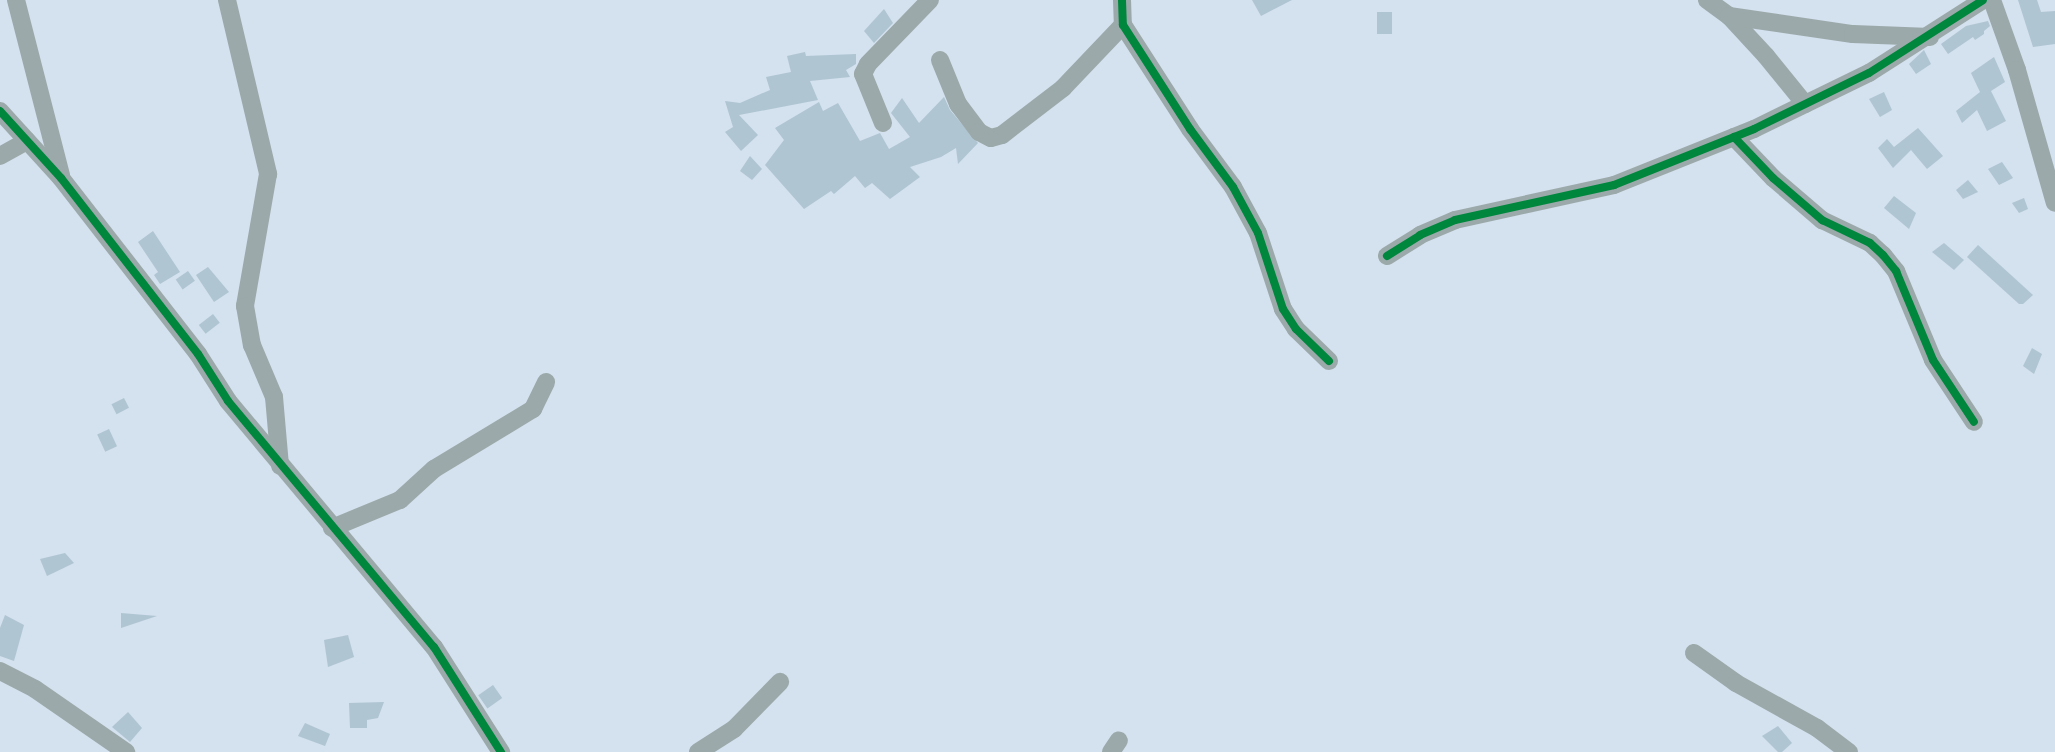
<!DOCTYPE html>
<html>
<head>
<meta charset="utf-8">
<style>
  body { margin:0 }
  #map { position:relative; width:2055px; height:752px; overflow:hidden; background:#d4e1ee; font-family:"Work Sans",sans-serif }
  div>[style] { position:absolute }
  .building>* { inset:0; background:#afc5d2; transform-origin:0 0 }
  .street>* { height:18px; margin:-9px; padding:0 9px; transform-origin:9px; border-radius:9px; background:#9ba9aa }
  .cycleway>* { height:8px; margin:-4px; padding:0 4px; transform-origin:4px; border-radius:4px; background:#00873e }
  span { translate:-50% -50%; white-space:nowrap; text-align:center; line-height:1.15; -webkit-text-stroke:4px #e1ecf8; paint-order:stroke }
</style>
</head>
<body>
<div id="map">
  <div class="building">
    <div style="clip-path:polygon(1252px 0,1292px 0,1261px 16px)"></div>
    <div style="clip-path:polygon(2018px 0,2037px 0,2041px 12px,2055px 11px,2055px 44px,2033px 47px)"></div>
    <div style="clip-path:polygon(884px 9px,893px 23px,874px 43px,864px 31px)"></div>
    <div style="left:1377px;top:12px;width:15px;height:22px"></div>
    <div style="clip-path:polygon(1988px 21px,1990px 26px,1984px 31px,1984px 34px,1975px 40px,1973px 37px,1948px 54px,1941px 44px,1966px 26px)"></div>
    <div style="clip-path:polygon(1924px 50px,1931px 64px,1916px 74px,1909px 64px)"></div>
    <div style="clip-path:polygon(805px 52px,806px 56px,856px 54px,856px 64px,846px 70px,850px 77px,810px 81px,818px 100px,739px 115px,758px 135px,741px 151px,725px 132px,733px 127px,725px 101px,740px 103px,770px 90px,766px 77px,791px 72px,787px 56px)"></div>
    <div style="clip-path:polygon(1994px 57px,2005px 82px,1991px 91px,2006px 121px,1987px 131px,1977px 110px,1962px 123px,1956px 111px,1980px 92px,1971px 73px)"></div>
    <div style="clip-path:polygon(1884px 92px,1892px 110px,1880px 117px,1869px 99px)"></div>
    <div style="clip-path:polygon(944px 97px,950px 110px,978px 143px,958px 164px,956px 148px,941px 157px,910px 167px,920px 177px,890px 199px,872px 183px,865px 188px,855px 176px,834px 194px,831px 191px,804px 209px,765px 165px,784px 140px,775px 128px,819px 102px,823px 111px,838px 103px,860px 141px,880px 133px,889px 149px,910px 137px,891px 113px,902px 98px,919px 123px)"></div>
    <div style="clip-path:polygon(1918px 128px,1943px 156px,1927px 169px,1911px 150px,1893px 168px,1878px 148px,1887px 139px,1894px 147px)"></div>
    <div style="clip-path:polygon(750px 156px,762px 169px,752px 180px,740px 171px)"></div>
    <div style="clip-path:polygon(2002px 162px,2013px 178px,1999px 185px,1988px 169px)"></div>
    <div style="clip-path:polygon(1968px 180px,1978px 192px,1963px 199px,1956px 190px)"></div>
    <div style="clip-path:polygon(1894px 196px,1916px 213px,1909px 229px,1884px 208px)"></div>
    <div style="clip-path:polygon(2024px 198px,2028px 209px,2019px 213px,2012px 203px)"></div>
    <div style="clip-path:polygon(153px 231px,180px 272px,160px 284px,154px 275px,158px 272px,138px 242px)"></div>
    <div style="clip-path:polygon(1944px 243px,1964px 260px,1954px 270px,1932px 252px)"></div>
    <div style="clip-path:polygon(1978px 245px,2033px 295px,2023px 304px,2019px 304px,1967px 257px)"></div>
    <div style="clip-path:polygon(208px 267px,229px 292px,214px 302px,196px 275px)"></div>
    <div style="left:188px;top:271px;width:12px;height:15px;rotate:55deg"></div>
    <div style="left:213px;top:314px;width:11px;height:18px;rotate:52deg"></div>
    <div style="clip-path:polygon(2032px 348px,2042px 354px,2034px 374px,2023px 366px)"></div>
    <div style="left:124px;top:398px;width:11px;height:14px;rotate:63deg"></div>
    <div style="left:109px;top:429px;width:19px;height:13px;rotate:65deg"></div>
    <div style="clip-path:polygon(65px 553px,74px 563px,47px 576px,40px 559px)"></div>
    <div style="clip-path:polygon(121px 613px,157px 616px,121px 628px)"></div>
    <div style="clip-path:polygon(5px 615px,24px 625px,14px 661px,0 656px,0 628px)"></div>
    <div style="clip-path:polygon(348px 635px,354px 657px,328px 667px,324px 640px)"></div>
    <div style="left:493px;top:685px;width:16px;height:18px;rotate:55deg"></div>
    <div style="clip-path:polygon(384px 702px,378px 718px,367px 720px,367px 728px,350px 728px,349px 703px)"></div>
    <div style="clip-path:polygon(128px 712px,142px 728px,130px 742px,112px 727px)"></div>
    <div style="clip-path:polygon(305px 723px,330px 734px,325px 746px,298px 736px)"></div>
    <div style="clip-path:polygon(1778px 726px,1792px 743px,1782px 752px,1778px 752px,1762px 736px)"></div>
  </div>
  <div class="street">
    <div style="left:16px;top:0;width:181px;rotate:75.6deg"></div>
    <div style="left:227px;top:0;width:179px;rotate:76.7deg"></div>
    <div style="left:268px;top:174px;width:134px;rotate:99.9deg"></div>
    <div style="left:245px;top:306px;width:40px;rotate:80deg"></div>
    <div style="left:252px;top:345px;width:56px;rotate:67.1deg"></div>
    <div style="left:274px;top:397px;width:69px;rotate:85deg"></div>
    <div style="left:1122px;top:0;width:25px;rotate:88deg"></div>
    <div style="left:1123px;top:25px;width:124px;rotate:57.2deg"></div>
    <div style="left:1190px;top:129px;width:72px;rotate:53.4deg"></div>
    <div style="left:1233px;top:187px;width:52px;rotate:61.5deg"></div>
    <div style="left:1258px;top:233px;width:80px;rotate:71.8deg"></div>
    <div style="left:1283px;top:309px;width:24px;rotate:57deg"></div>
    <div style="left:1296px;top:329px;width:46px;rotate:44.1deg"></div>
    <div style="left:1707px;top:0;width:27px;rotate:36deg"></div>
    <div style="left:1729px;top:16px;width:54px;rotate:47.2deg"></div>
    <div style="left:1766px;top:56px;width:62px;rotate:50.9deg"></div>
    <div style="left:1992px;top:0;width:74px;rotate:70.3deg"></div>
    <div style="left:2017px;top:70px;width:138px;rotate:74.1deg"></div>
    <div style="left:1729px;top:16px;width:125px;rotate:8.3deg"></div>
    <div style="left:1853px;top:34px;width:77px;rotate:2.2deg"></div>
    <div style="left:940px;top:60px;width:48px;rotate:67.8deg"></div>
    <div style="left:958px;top:104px;width:35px;rotate:53deg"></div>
    <div style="left:979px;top:132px;width:13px;rotate:27deg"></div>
    <div style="left:991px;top:138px;width:11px;rotate:-15deg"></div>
    <div style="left:1002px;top:135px;width:77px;rotate:-37.6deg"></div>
    <div style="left:1063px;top:88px;width:87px;rotate:-46.4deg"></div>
    <div style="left:0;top:111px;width:91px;rotate:47.7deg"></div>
    <div style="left:61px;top:178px;width:223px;rotate:52.1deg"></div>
    <div style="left:198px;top:354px;width:56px;rotate:57.4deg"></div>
    <div style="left:228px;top:401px;width:321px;rotate:50.1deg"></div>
    <div style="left:434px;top:647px;width:125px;rotate:57.5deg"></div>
    <div style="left:883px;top:123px;width:53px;rotate:-112.2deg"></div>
    <div style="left:863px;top:74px;width:11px;rotate:-63deg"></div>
    <div style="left:868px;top:64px;width:89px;rotate:-45.9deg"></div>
    <div style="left:1734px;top:137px;width:57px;rotate:46.4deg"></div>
    <div style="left:1773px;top:178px;width:65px;rotate:40.6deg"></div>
    <div style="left:1822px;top:220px;width:53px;rotate:25.6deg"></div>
    <div style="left:1870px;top:243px;width:18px;rotate:43deg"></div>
    <div style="left:1883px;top:255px;width:21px;rotate:51deg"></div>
    <div style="left:1896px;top:271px;width:96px;rotate:67.4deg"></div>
    <div style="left:1933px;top:360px;width:74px;rotate:56.5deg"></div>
    <div style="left:0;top:156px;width:31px;rotate:-29deg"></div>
    <div style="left:1387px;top:256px;width:39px;rotate:-32deg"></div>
    <div style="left:1420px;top:235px;width:38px;rotate:-23deg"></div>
    <div style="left:1455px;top:220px;width:163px;rotate:-12.4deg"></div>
    <div style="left:1614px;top:185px;width:151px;rotate:-21.8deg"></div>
    <div style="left:1754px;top:129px;width:128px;rotate:-26deg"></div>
    <div style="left:1869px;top:73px;width:135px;rotate:-32.6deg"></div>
    <div style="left:332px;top:528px;width:74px;rotate:-22.4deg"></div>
    <div style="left:400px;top:500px;width:46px;rotate:-42.4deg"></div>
    <div style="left:434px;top:469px;width:116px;rotate:-31.2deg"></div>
    <div style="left:533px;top:409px;width:30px;rotate:-64deg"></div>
    <div style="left:1694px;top:653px;width:52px;rotate:35.5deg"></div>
    <div style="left:1736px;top:683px;width:93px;rotate:29.1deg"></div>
    <div style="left:1817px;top:728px;width:40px;rotate:37deg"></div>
    <div style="left:0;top:671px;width:39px;rotate:27deg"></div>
    <div style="left:35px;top:689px;width:111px;rotate:34.7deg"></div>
    <div style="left:698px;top:752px;width:43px;rotate:-32.6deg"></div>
    <div style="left:734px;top:729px;width:66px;rotate:-45.6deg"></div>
    <div style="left:1111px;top:752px;width:14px;rotate:-56deg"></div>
  </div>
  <div class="cycleway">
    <div style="left:1122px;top:0;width:25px;rotate:88deg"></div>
    <div style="left:1123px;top:25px;width:124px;rotate:57.2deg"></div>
    <div style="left:1190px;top:129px;width:72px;rotate:53.4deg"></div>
    <div style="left:1233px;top:187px;width:52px;rotate:61.5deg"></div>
    <div style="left:1258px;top:233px;width:80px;rotate:71.8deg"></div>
    <div style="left:1283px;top:309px;width:24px;rotate:57deg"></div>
    <div style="left:1296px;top:329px;width:46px;rotate:44.1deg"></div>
    <div style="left:0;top:111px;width:91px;rotate:47.7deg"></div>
    <div style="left:61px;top:178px;width:223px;rotate:52.1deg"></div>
    <div style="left:198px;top:354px;width:56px;rotate:57.4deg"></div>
    <div style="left:228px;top:401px;width:321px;rotate:50.1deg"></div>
    <div style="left:434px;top:647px;width:125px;rotate:57.5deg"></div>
    <div style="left:1734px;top:137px;width:57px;rotate:46.4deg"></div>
    <div style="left:1773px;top:178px;width:65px;rotate:40.6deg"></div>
    <div style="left:1822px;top:220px;width:53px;rotate:25.6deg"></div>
    <div style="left:1870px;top:243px;width:18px;rotate:43deg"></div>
    <div style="left:1883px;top:255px;width:21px;rotate:51deg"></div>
    <div style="left:1896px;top:271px;width:96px;rotate:67.4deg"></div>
    <div style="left:1933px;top:360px;width:74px;rotate:56.5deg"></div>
    <div style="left:1387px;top:256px;width:39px;rotate:-32deg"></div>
    <div style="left:1420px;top:235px;width:38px;rotate:-23deg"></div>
    <div style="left:1455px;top:220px;width:163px;rotate:-12.4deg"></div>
    <div style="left:1614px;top:185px;width:151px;rotate:-21.8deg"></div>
    <div style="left:1754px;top:129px;width:128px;rotate:-26deg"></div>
    <div style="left:1869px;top:73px;width:135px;rotate:-32.6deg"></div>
  </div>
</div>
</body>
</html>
